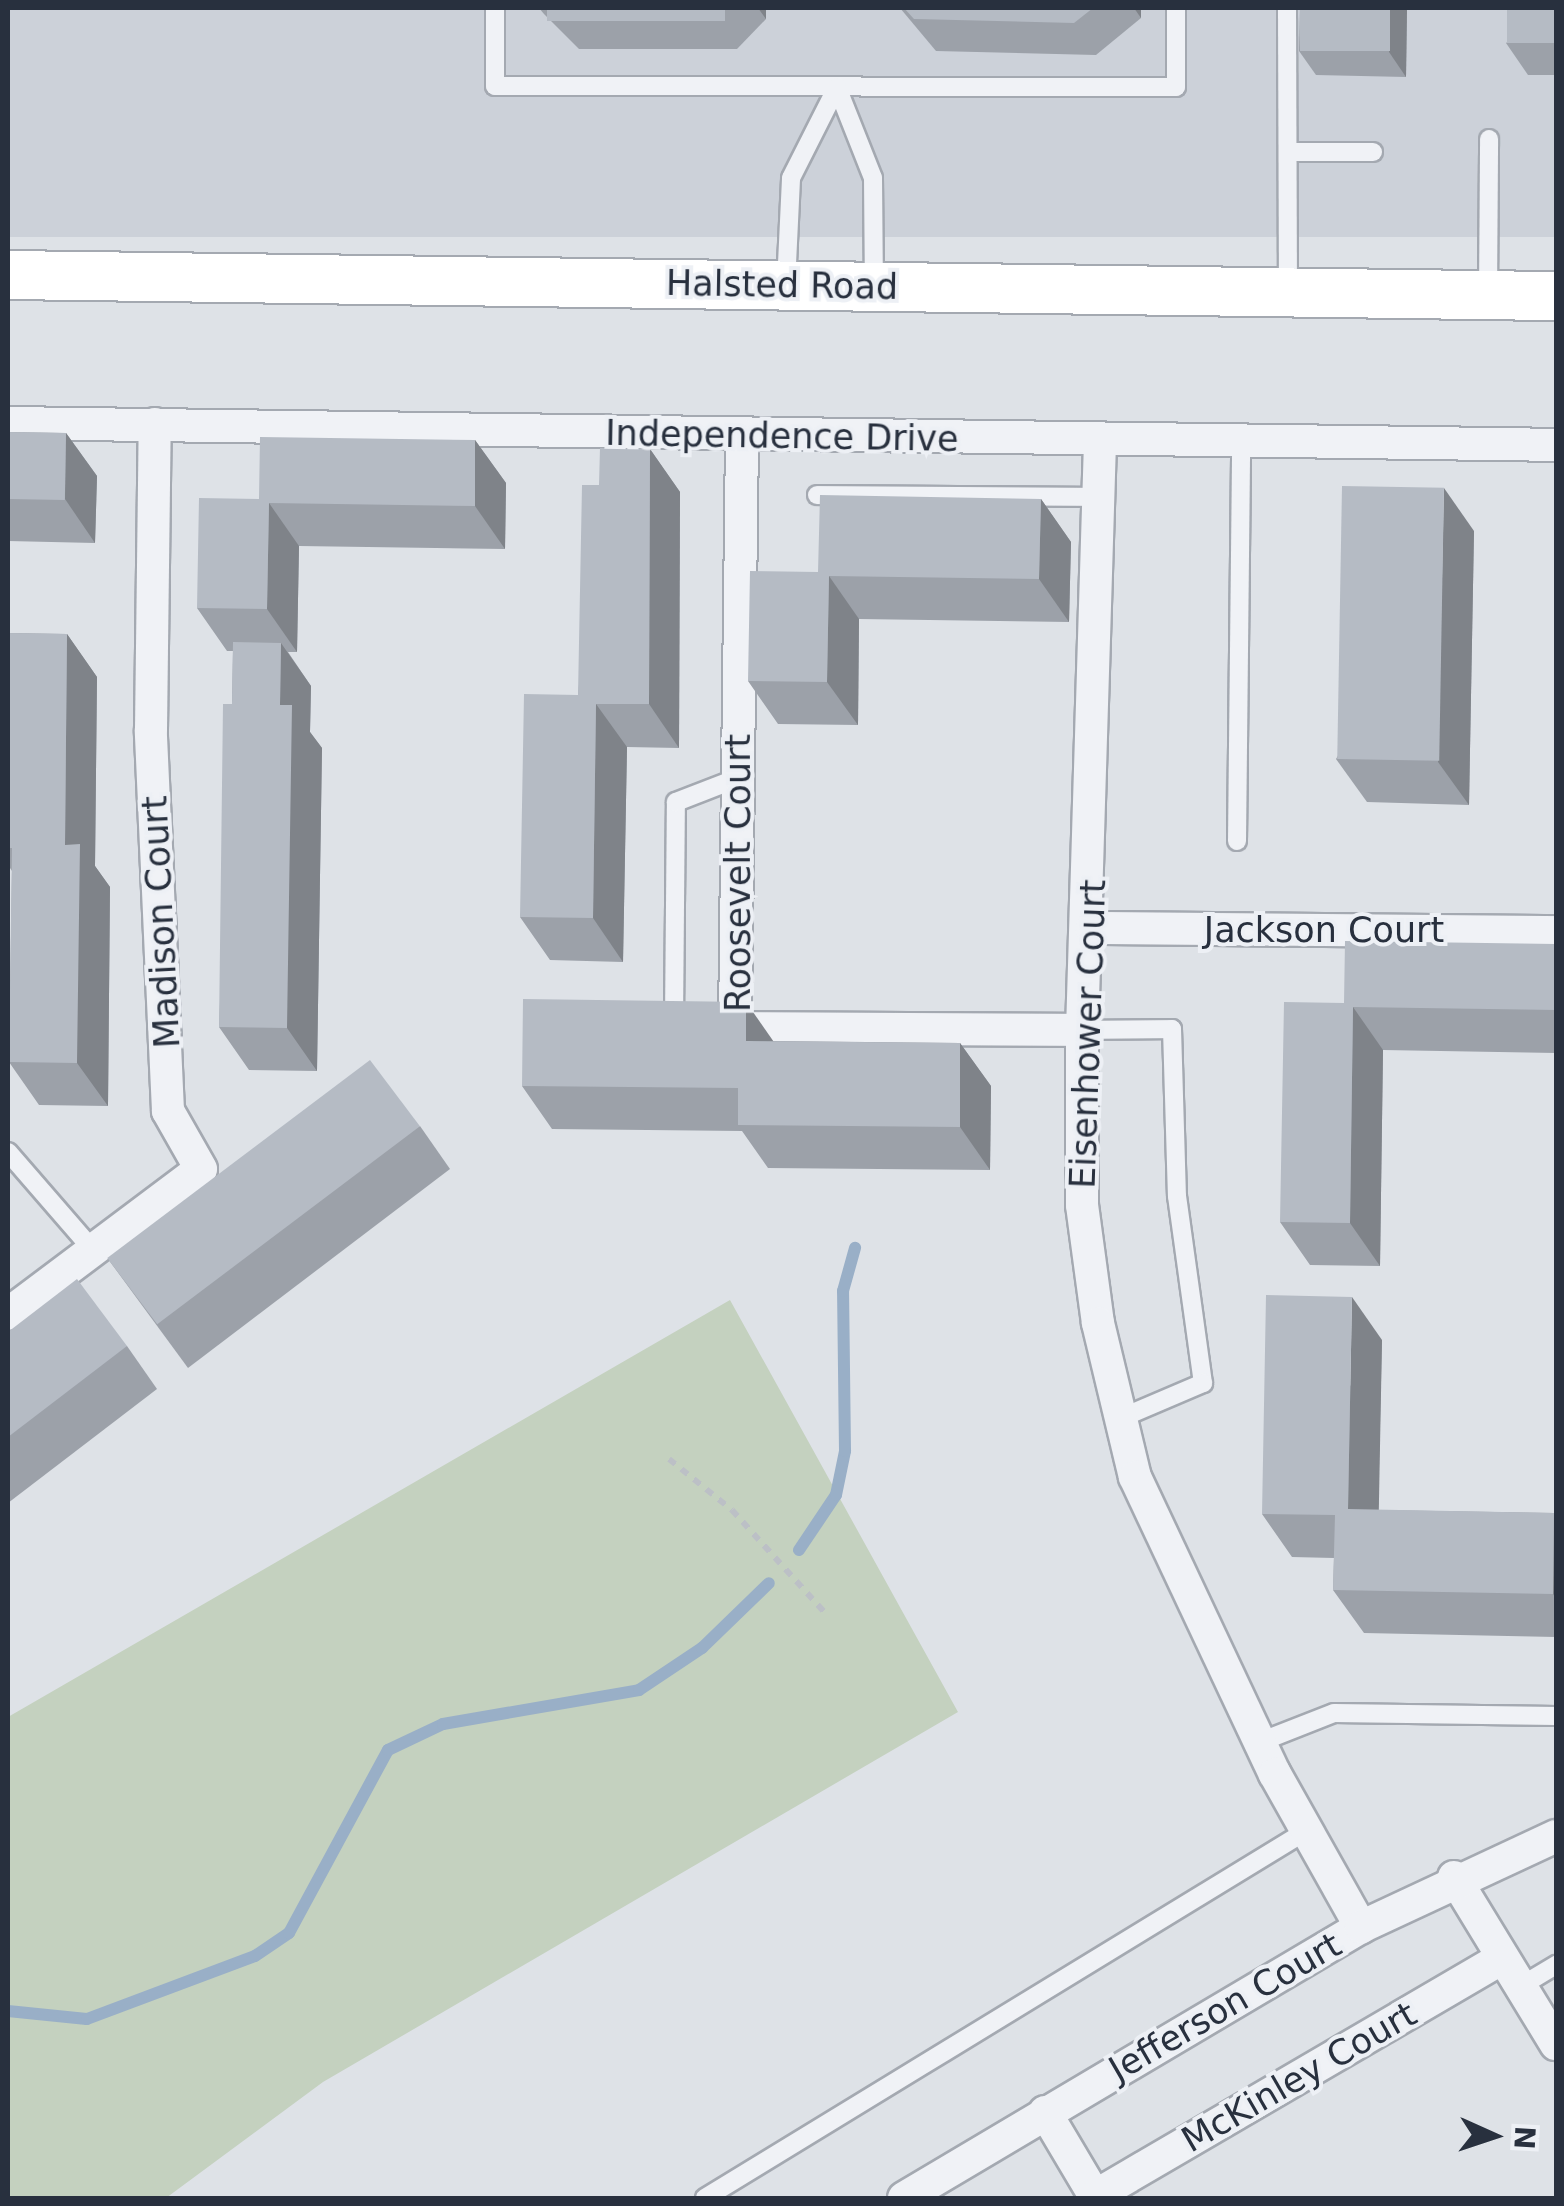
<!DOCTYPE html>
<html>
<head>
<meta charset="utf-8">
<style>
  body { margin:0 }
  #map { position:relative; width:1564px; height:2206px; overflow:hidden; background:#dee2e7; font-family:"DejaVu Sans",sans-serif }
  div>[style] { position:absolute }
  .built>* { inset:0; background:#ccd1d9; transform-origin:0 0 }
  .green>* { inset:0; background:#c4d1bf }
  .stream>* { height:12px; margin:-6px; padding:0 6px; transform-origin:6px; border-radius:6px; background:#99afc7 }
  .path>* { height:6px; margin-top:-3px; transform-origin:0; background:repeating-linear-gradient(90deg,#bcc0c6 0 8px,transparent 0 16px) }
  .roads { filter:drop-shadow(2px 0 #a4a9b1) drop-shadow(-2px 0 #a4a9b1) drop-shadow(0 2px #a4a9b1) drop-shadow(0 -2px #a4a9b1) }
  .lane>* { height:18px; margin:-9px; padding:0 9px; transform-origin:9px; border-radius:9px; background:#f0f2f6 }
  .street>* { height:32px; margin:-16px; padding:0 16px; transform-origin:16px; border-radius:16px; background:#f0f2f6 }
  .secondary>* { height:48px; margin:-24px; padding:0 24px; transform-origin:24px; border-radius:24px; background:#fff }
  .wall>* { inset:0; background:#9ca1a9 }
  .shaded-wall>* { inset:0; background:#7f8389 }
  .building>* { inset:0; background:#b5bbc4; transform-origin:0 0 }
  span { translate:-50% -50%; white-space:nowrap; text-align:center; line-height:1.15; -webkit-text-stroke:8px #edf0f5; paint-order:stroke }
  .street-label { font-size:35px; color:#28303e }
  .frame { position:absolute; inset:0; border:10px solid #28303e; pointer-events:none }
  .north { position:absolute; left:1444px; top:2086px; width:100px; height:100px; -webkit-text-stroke:8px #edf0f5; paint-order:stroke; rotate:93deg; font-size:28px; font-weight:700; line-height:40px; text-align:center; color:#28303e }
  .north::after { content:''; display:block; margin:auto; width:35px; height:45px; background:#28303e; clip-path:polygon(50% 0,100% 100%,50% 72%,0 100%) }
</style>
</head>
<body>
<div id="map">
  <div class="built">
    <div style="left:8px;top:8px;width:1548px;height:229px"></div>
  </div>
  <div class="green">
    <div style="clip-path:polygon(730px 1300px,958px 1712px,323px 2082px,166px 2198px,8px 2198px,8px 1717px)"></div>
  </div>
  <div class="stream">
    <div style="left:799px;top:1550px;width:66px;rotate:-56.1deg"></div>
    <div style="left:836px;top:1495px;width:45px;rotate:-78.4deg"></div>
    <div style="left:845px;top:1451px;width:160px;rotate:-90.7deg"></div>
    <div style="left:843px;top:1291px;width:45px;rotate:-74.4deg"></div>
    <div style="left:8px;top:2011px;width:79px;rotate:5.8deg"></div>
    <div style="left:87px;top:2019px;width:179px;rotate:-20.6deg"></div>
    <div style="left:255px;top:1956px;width:41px;rotate:-34.1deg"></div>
    <div style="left:289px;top:1933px;width:208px;rotate:-61.6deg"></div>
    <div style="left:388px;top:1750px;width:61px;rotate:-25.3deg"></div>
    <div style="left:443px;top:1724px;width:199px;rotate:-9.8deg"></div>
    <div style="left:639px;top:1690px;width:76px;rotate:-33.7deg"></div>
    <div style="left:702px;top:1648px;width:93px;rotate:-44.1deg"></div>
  </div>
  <div class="path">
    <div style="left:669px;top:1459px;width:81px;rotate:39deg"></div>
    <div style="left:732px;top:1510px;width:142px;rotate:47.9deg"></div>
  </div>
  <div class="roads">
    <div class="lane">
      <div style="left:495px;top:8px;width:78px;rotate:90deg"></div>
      <div style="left:495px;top:86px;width:681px;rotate:0.08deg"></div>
      <div style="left:1176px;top:87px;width:79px;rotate:-90deg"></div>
      <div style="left:1287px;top:8px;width:284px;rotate:89.8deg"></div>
      <div style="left:837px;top:87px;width:98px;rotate:68.4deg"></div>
      <div style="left:873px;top:178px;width:106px;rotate:89.5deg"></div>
      <div style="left:1289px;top:152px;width:84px"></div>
      <div style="left:786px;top:285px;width:107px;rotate:-87.3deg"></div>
      <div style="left:791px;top:178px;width:102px;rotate:-63.2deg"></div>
      <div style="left:1488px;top:295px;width:156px;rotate:-89.6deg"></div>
      <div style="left:817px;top:495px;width:282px;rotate:0.4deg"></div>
      <div style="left:1237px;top:841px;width:398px;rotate:-89.4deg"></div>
      <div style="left:674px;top:1020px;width:218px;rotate:-89.5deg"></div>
      <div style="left:676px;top:802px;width:66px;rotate:-21.2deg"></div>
      <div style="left:1082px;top:1030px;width:90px;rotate:-0.6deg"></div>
      <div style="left:1172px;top:1029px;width:167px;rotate:88.3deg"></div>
      <div style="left:1177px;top:1196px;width:189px;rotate:82.1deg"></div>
      <div style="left:1203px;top:1383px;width:89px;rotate:156.9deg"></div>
      <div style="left:8px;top:1152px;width:130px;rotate:49.1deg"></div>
      <div style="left:1260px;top:1742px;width:79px;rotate:-21.4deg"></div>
      <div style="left:1334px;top:1713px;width:222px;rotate:0.8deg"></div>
      <div style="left:1521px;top:1986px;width:41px;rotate:-31deg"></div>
      <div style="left:705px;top:2198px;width:704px;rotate:-31.41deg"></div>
    </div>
    <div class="street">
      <div style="left:8px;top:423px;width:1548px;rotate:0.81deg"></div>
      <div style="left:742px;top:435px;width:593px;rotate:90.68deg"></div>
      <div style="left:735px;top:1028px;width:347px;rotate:0.3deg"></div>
      <div style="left:1100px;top:442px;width:588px;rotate:91.75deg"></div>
      <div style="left:1082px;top:1030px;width:175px;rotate:90deg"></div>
      <div style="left:1082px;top:1205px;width:119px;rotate:82.3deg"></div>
      <div style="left:1098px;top:1323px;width:158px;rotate:76.5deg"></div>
      <div style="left:1135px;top:1477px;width:328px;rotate:64.8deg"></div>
      <div style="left:1275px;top:1774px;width:176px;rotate:60.7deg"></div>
      <div style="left:1092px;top:928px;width:464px;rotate:0.5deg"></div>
      <div style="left:8px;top:1314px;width:241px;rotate:-36.9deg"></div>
      <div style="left:201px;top:1169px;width:67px;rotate:-119.6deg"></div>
      <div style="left:168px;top:1111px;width:381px;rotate:-92.6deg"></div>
      <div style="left:151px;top:730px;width:306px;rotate:-89.3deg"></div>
      <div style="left:1454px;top:1877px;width:196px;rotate:58.6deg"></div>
      <div style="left:1045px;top:2112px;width:100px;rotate:59.3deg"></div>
      <div style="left:1095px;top:2196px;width:472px;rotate:-30.3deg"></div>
      <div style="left:904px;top:2198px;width:531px;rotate:-30.67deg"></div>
      <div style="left:1361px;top:1927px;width:215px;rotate:-25deg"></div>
    </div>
    <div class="secondary">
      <div style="left:8px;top:275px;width:1548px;rotate:0.78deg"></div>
    </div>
  </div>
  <div class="wall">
    <div style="clip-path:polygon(539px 8px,766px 8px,766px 19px,737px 49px,579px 49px,544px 14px)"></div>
    <div style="clip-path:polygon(900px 8px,1141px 8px,1141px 18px,1096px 55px,936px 51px)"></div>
    <div style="clip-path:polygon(1300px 8px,1407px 8px,1406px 77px,1316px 75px,1299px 51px)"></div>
    <div style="clip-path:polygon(1556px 8px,1556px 75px,1528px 75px,1506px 43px)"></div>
    <div style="clip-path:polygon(8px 432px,66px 433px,97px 476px,95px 543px,8px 541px)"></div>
    <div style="clip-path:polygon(475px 440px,506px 483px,505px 549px,299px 546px,297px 652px,288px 652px,311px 686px,310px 732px,322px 748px,317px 1071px,249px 1070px,219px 1027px,232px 704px,233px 651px,227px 651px,197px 608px,259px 499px)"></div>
    <div style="clip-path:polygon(650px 449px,680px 492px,679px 748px,627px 747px,623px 962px,550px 960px,520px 917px,578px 695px,599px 485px)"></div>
    <div style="clip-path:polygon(1041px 499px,1071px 542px,1069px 622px,859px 619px,858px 725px,778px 724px,748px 681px,818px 572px)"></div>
    <div style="clip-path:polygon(1474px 531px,1469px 805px,1367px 802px,1336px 759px)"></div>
    <div style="clip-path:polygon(8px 633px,67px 634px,97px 677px,95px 866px,110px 887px,108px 1106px,39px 1105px,9px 1062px,12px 871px,8px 865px)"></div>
    <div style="clip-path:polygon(1556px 944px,1556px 1053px,1383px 1050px,1380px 1266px,1310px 1265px,1280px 1222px,1344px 1003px)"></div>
    <div style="clip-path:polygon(774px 1041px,960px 1043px,991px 1086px,990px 1170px,768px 1168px,742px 1131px,552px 1129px,522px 1086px)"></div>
    <div style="clip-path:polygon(420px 1126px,450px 1169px,188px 1368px,108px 1259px)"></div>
    <div style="clip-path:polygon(8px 1332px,127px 1346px,157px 1389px,8px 1503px)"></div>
    <div style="clip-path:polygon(1382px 1340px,1378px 1510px,1554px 1513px,1556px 1516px,1556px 1637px,1364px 1633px,1333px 1590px,1334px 1558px,1292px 1557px,1262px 1514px)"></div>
  </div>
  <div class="shaded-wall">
    <div style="clip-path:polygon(758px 8px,766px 8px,766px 19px)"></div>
    <div style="clip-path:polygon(1134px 8px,1141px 8px,1141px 18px)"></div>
    <div style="clip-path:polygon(1390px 8px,1407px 8px,1406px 77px,1389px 52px)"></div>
    <div style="clip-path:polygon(66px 433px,97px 476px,95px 543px,65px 499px)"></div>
    <div style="clip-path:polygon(475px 440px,506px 483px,505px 549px,475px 506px)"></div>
    <div style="clip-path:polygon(650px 449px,680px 492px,679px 748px,649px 704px)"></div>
    <div style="clip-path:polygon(1444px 488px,1474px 531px,1469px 805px,1438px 762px)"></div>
    <div style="clip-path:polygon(1041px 499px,1071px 542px,1069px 622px,1039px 579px)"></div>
    <div style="clip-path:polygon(269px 503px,299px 546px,297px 652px,267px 609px)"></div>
    <div style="clip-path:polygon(829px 576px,859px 619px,858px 725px,827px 682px)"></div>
    <div style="clip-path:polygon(67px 634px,97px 677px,95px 866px,110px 887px,108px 1106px,77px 1063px,65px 845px)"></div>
    <div style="clip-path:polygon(281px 643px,311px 686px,310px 732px,322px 748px,317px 1071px,287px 1028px,280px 705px)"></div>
    <div style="clip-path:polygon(596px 704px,627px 747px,623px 962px,593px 918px)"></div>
    <div style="clip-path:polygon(746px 1002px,776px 1045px,746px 1041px)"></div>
    <div style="clip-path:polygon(1353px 1007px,1383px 1050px,1380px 1266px,1350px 1223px)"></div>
    <div style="clip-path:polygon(960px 1043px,991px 1086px,990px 1170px,960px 1127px)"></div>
    <div style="clip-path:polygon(1352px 1297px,1382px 1340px,1378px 1552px,1348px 1509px)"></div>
    <div style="clip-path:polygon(1554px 1513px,1556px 1516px,1556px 1599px,1553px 1594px)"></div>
  </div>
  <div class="building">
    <div style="left:547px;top:8px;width:178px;height:13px"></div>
    <div style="clip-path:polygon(904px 8px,1093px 8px,1074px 23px,914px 19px)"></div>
    <div style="left:1300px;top:8px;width:90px;height:43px"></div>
    <div style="left:1507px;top:8px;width:49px;height:35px"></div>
    <div style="left:8px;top:432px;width:58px;height:67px;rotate:1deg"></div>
    <div style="clip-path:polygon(260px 437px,475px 440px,475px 506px,269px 503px,267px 609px,197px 608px,199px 498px,259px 499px)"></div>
    <div style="clip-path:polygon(600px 448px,650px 449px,649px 704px,596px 704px,593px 918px,520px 917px,524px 694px,578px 695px,582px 485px,599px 485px)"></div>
    <div style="left:1342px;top:486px;width:102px;height:273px;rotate:1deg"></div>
    <div style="clip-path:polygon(820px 495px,1041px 499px,1039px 579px,829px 576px,827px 682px,748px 681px,750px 571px,818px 572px)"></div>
    <div style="clip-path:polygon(8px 633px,67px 634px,65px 845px,80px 844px,77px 1063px,9px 1062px,12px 848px,8px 848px)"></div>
    <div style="clip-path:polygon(233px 642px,281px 643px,280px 705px,292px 705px,287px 1028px,219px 1027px,223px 704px,232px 704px)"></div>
    <div style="clip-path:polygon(1345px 941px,1556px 944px,1556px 1010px,1353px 1007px,1350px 1223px,1280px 1222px,1284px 1002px,1344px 1003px)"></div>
    <div style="clip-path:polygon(523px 999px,746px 1002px,746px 1041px,960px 1043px,960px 1127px,738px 1125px,738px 1088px,522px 1086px)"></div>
    <div style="left:370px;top:1060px;width:83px;height:329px;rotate:53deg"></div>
    <div style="clip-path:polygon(77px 1279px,127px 1346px,8px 1437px,8px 1332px)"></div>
    <div style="clip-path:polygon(1266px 1295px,1352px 1297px,1348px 1509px,1554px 1513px,1553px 1594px,1333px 1590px,1335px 1515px,1262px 1514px)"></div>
  </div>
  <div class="street-label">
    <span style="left:782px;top:285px;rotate:1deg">Halsted Road</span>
    <span style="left:782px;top:436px;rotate:1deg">Independence Drive</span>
    <span style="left:738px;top:873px;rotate:-90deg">Roosevelt Court</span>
    <span style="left:161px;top:922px;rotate:-93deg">Madison Court</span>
    <span style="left:1324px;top:930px">Jackson Court</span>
    <span style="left:1088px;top:1034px;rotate:-88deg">Eisenhower Court</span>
    <span style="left:1225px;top:2007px;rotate:-30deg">Jefferson Court</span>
    <span style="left:1299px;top:2077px;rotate:-30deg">McKinley Court</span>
  </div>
  <div class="frame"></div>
  <div class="north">N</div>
</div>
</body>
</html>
